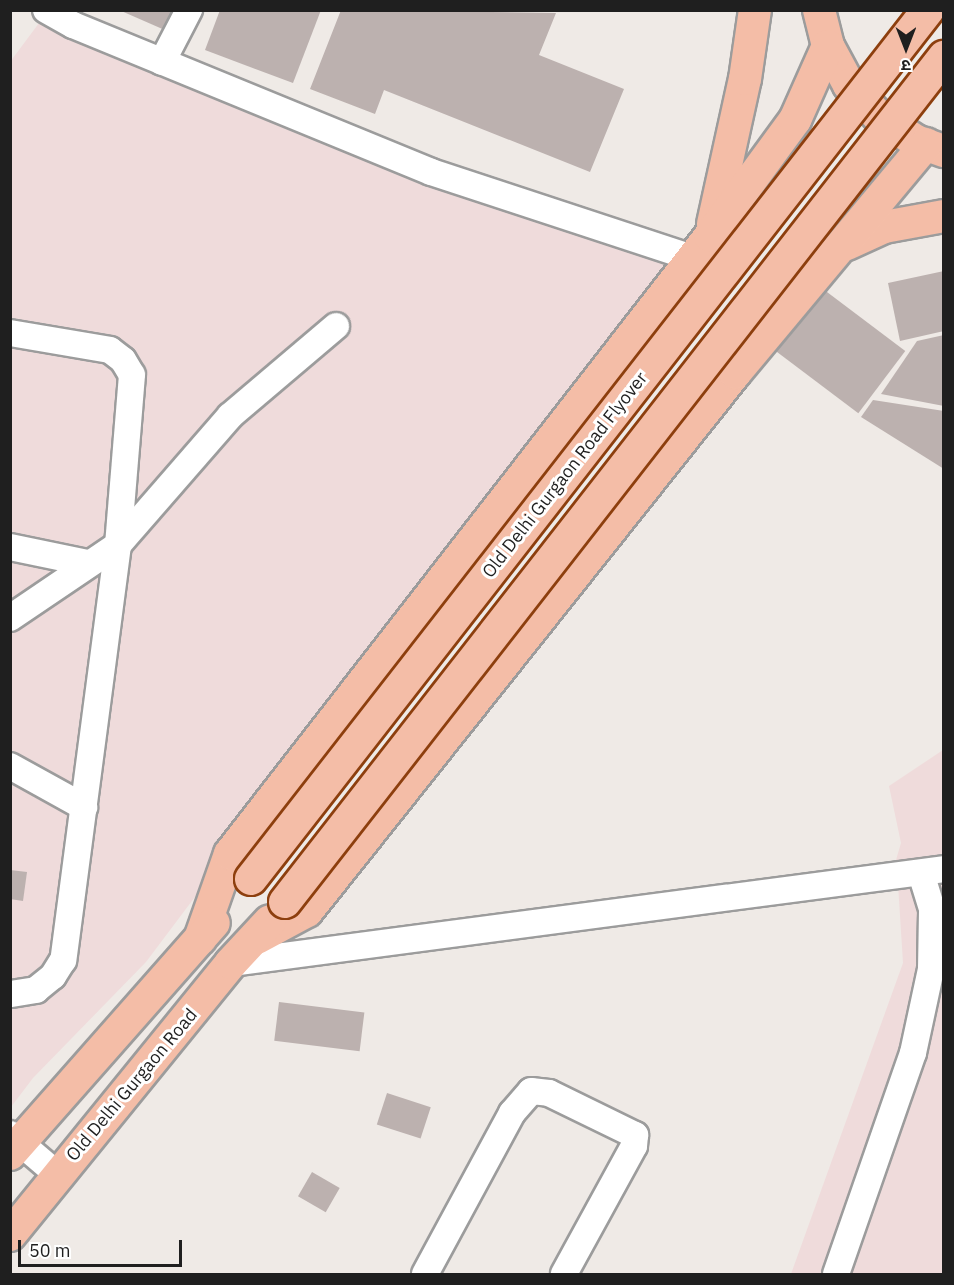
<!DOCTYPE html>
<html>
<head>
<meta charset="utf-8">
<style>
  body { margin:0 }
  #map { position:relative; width:954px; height:1285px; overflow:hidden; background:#efeae6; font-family:"IBM Plex Sans","Noto Sans Devanagari",sans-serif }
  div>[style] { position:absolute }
  .military>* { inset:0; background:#efdbdb }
  .building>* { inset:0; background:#bcb1af; transform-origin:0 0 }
  .roads { filter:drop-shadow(2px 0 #9c9c9c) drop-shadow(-2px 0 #9c9c9c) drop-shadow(0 2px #9c9c9c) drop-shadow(0 -2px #9c9c9c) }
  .minor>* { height:26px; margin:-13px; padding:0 13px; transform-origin:13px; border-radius:13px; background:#fff }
  .major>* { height:32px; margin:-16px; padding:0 16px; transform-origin:16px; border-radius:16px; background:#f4bda7 }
  .bridges { filter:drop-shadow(2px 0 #8d3f0e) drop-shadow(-2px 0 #8d3f0e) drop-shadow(0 2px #8d3f0e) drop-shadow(0 -2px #8d3f0e) }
  .major-bridge>* { height:32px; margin:-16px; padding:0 16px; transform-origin:16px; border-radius:16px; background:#f4bda7 }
  span { translate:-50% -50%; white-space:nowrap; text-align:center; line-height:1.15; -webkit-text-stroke:6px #fff; paint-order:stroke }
  .street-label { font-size:18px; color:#1f1f1f }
  .frame { position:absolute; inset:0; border:12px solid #1f1f1f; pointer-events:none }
  .north { position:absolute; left:876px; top:18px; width:60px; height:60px; -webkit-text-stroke:4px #fff; paint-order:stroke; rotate:180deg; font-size:16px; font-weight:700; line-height:24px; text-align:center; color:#1f1f1f }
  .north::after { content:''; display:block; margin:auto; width:21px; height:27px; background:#1f1f1f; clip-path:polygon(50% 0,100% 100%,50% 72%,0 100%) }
  .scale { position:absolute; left:18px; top:1240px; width:164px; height:27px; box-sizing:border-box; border:3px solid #1f1f1f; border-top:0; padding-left:8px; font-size:18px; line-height:21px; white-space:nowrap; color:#1f1f1f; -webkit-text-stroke:4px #fff; paint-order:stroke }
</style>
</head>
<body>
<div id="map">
  <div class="military">
    <div style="clip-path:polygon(48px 11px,676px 257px,146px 962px,33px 1078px,11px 1107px,10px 62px)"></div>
    <div style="clip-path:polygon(943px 750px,943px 1274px,791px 1274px,903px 963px,898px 884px,891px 877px,901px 843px,889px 786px)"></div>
  </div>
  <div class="building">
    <div style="clip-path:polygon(119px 10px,177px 10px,167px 31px)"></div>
    <div style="clip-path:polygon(220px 10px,321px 10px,293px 83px,205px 50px)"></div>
    <div style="clip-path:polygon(341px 10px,556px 13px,539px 55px,624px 89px,590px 172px,384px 90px,375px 114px,310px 89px)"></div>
    <div style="clip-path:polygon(944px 271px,944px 331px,900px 341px,888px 283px)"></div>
    <div style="left:823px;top:289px;width:103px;height:78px;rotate:37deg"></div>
    <div style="clip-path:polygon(944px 335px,944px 406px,881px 394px,917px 341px)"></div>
    <div style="clip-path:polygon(873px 400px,944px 411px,944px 469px,861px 417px)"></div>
    <div style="clip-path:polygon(10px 870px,27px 872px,23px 901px,10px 899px)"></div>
    <div style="left:279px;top:1002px;width:86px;height:39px;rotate:7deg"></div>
    <div style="left:387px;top:1093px;width:46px;height:33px;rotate:18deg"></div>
    <div style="left:312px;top:1172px;width:32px;height:28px;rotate:30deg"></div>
  </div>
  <div class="roads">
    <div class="minor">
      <div style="left:46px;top:10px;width:31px;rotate:29deg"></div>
      <div style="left:73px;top:25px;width:387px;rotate:22.3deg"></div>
      <div style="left:431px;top:172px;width:276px;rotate:18.2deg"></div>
      <div style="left:162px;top:62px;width:59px;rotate:-62.6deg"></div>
      <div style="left:10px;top:333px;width:101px;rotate:9.6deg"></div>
      <div style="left:110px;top:350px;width:16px;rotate:38deg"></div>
      <div style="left:123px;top:360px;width:17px;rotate:59deg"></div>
      <div style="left:132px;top:375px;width:171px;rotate:94.7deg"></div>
      <div style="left:118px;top:545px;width:419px;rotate:97.5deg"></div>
      <div style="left:63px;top:960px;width:19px;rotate:122deg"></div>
      <div style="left:53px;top:976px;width:22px;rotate:141deg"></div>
      <div style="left:36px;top:990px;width:26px;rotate:171deg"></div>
      <div style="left:10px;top:547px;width:79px;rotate:11.7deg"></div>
      <div style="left:10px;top:618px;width:130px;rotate:-34.1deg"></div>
      <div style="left:118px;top:545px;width:171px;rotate:-49deg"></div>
      <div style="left:230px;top:416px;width:139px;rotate:-40.3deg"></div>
      <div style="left:10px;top:766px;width:85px;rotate:29deg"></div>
      <div style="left:231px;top:963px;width:719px;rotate:-7.51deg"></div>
      <div style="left:10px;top:1134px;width:63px;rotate:40.5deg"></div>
      <div style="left:425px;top:1274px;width:183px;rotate:-61.6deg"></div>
      <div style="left:512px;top:1113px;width:29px;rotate:-49deg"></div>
      <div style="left:531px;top:1091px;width:18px;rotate:6deg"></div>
      <div style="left:549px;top:1093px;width:96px;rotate:26deg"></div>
      <div style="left:635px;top:1135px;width:11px;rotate:95deg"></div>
      <div style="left:634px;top:1146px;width:146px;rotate:118.7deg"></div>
      <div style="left:836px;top:1274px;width:234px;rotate:-70.8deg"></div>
      <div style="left:913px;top:1053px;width:86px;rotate:-77.9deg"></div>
      <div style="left:931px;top:969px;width:60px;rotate:-89deg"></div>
      <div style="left:932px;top:909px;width:37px;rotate:-107deg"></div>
    </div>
    <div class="major">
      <div style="left:819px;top:10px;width:37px;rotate:76deg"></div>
      <div style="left:828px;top:46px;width:44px;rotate:61.7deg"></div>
      <div style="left:849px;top:85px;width:44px;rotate:46.8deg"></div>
      <div style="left:879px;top:117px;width:44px;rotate:33deg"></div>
      <div style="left:916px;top:141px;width:30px;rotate:20deg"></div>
      <div style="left:713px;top:224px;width:148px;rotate:-77.6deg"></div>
      <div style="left:745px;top:79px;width:70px;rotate:-81.8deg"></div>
      <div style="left:847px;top:244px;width:41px;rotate:-24.7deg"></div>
      <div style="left:884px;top:227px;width:61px;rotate:-10.4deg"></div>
      <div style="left:257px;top:938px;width:57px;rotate:-28.4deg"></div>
      <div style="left:307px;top:911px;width:687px;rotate:-51.5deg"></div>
      <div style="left:735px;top:373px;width:298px;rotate:-50.2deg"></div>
      <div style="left:200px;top:939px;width:90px;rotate:-70.6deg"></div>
      <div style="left:230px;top:854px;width:783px;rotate:-52.16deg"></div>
      <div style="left:710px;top:236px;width:144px;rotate:-53.8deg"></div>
      <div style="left:795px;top:120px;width:81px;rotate:-66deg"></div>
      <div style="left:10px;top:1154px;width:308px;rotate:-48.6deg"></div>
      <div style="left:10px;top:1235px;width:350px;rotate:-50.9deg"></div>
      <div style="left:231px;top:963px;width:57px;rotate:-47.1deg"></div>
    </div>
  </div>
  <div class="bridges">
    <div class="major-bridge">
      <div style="left:251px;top:879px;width:1102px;rotate:-52.08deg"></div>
      <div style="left:285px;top:902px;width:1072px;rotate:-52.05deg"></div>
    </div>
  </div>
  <div class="street-label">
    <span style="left:565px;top:475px;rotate:-52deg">Old Delhi Gurgaon Road Flyover</span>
    <span style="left:132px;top:1085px;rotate:-50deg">Old Delhi Gurgaon Road</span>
  </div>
  <div class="frame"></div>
  <div class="north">उ</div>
  <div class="scale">50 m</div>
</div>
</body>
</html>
